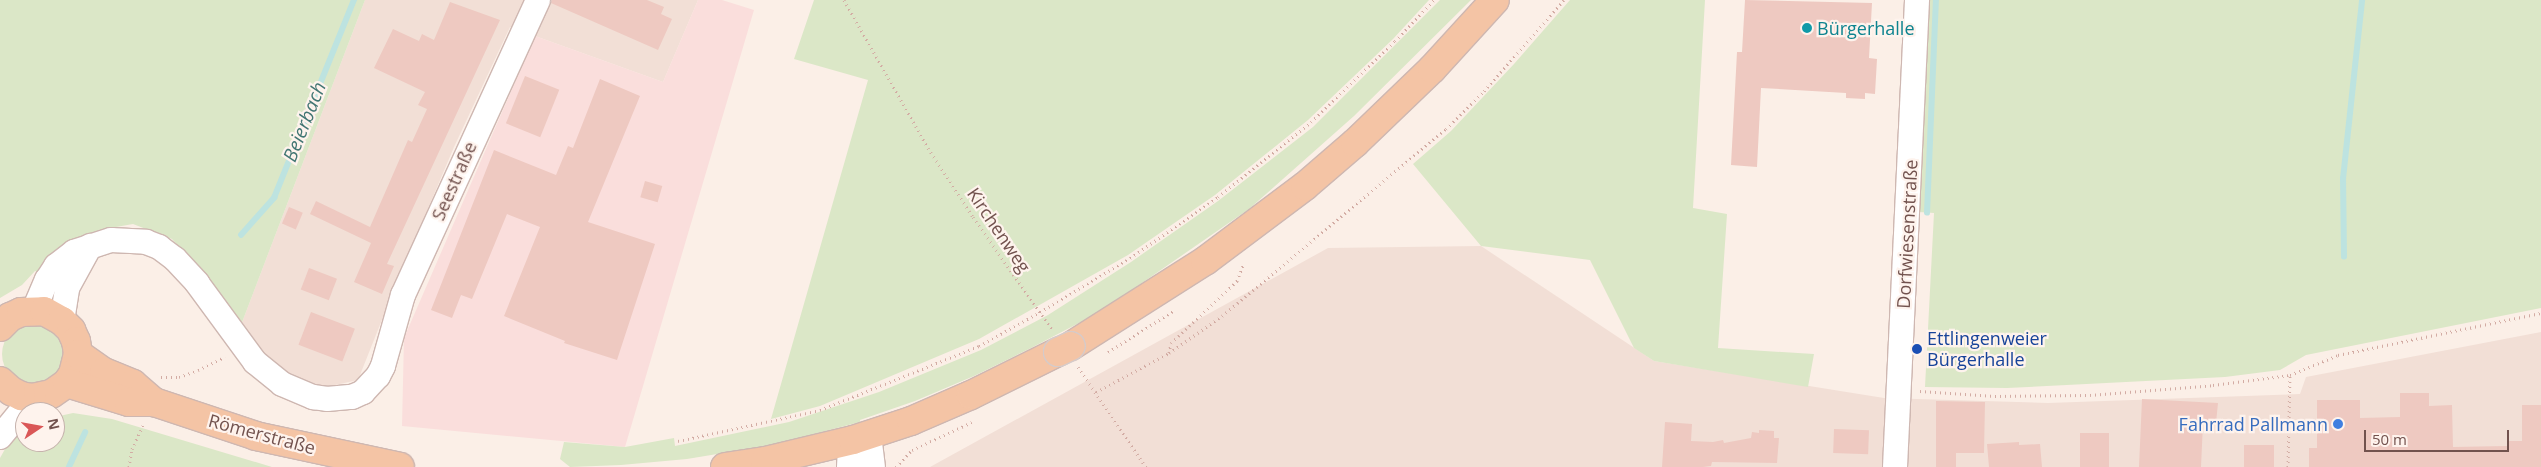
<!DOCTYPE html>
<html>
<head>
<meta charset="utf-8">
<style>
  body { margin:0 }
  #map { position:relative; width:2541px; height:467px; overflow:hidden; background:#fbefe7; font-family:"Open Sans",sans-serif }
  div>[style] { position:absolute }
  .residential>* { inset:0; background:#f2dfd6 }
  .commercial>* { inset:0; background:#fadedc }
  .green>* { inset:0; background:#dbe7c7 }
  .round { border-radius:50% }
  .stream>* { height:5.5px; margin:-2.75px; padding:0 2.75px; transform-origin:2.75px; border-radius:2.75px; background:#bde3e0 }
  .building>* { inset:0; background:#eec9c1; transform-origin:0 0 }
  .path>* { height:3px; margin-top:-1.5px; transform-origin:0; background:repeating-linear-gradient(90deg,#d3aca4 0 1px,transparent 0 5px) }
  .roads { filter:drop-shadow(1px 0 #ceb7b1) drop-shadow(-1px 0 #ceb7b1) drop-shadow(0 1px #ceb7b1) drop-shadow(0 -1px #ceb7b1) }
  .minor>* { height:24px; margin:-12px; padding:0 12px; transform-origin:12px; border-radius:12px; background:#fff }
  .major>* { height:28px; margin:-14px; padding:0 14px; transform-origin:14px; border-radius:14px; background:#f4c4a5 }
  .bridges { filter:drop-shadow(1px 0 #d5cbca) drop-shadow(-1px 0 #d5cbca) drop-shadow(0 1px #d5cbca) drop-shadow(0 -1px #d5cbca) }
  .major-bridge>* { height:28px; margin:-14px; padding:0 14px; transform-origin:14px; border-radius:14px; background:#f4c4a5 }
  .dots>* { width:14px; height:14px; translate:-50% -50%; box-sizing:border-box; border:2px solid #fef3ed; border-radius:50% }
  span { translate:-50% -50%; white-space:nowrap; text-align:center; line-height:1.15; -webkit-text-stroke:4.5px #fef3ed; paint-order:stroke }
  .culture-label { font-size:18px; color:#0d838f }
  .left { translate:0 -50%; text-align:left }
  .street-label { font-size:18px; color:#72524e }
  .transit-label { font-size:18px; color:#164399 }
  .shop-label { font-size:18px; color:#366cbe }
  .right { translate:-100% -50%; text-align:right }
  .water-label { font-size:19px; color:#427673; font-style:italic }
  .north { position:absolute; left:15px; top:402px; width:50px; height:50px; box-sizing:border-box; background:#fef3ed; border:1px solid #c6b3ad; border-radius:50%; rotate:78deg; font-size:14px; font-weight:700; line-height:20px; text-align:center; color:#72524e }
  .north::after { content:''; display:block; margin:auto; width:18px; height:22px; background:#da5757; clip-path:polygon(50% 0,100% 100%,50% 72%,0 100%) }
  .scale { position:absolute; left:2364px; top:430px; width:145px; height:22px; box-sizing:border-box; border:2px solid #72524e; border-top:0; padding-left:6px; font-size:15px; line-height:18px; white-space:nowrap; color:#72524e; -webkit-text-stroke:4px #fef3ed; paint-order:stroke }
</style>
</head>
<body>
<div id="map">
  <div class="residential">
    <div style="clip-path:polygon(365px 0,698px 0,663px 82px,510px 27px,454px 147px,397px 282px,358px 380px,326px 387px,282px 373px,241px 325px)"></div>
    <div style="clip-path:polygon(1481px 246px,1654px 361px,1884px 398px,2048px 403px,2300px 394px,2306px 377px,2541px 332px,2541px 467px,930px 467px,1328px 248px)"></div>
  </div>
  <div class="commercial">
    <div style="clip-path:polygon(698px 0,722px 0,754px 10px,625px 447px,402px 426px,404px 338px,535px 36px,663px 82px)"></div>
  </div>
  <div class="green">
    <div style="clip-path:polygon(0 0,365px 0,241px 325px,209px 280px,172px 239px,133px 224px,99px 230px,67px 245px,46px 275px,35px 271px,22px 285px,0 298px)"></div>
    <div style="clip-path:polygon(814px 0,1429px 0,1393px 39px,1308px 120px,1215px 195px,1128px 255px,979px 339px,820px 406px,771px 419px,868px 80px,794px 59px)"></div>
    <div style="clip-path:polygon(1440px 0,1471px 0,1354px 116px,1249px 209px,1100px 312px,1031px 348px,974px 376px,915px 401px,860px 420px,860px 422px,772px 445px,687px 459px,621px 465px,570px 467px,560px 459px,564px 442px,625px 447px,674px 438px,675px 446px,789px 422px,879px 392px,981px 350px,1048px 315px,1131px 262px,1218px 201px,1313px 127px)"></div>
    <div style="clip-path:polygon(1570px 0,1705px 0,1693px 208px,1727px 214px,1718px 348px,1814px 354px,1808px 387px,1654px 361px,1634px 348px,1590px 260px,1481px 246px,1413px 164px,1451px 131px,1514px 64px)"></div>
    <div style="clip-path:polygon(1926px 0,2541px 0,2541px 308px,2306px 355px,2280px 370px,2225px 377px,2007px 388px,1925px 387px,1934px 213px,1919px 212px)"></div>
    <div class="round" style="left:2px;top:323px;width:62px;height:62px"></div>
    <div style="clip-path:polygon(73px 413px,112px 419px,272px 467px,0 467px,0 458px,18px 426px,25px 424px,25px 442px,55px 442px,55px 417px)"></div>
  </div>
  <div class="stream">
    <div style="left:1927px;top:213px;width:213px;rotate:-87.6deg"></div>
    <div style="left:241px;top:235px;width:50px;rotate:-48.3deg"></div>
    <div style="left:274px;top:198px;width:214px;rotate:-68deg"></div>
    <div style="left:2344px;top:257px;width:78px;rotate:-90.7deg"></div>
    <div style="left:2343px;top:179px;width:180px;rotate:-83.9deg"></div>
    <div style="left:69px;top:467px;width:38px;rotate:-65deg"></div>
  </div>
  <div class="building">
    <div style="clip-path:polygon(552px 0,647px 0,664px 7px,661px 14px,672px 19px,658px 50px,551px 3px)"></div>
    <div style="clip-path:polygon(1745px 0,1872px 3px,1869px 58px,1877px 59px,1875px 94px,1865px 93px,1865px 99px,1846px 98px,1846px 93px,1761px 88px,1757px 167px,1731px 165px,1737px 52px,1742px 52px)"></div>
    <div style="clip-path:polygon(450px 2px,500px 20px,387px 264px,394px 266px,382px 294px,354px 282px,371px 243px,310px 214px,316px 201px,370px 227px,408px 140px,412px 142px,427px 109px,418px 105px,425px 92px,374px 68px,393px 29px,419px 41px,422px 34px,434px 40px)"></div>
    <div style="left:525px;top:76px;width:37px;height:51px;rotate:22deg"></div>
    <div style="clip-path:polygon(600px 79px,640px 96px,588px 222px,655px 244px,617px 360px,564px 343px,565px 341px,504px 316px,540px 227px,507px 214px,472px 299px,461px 295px,452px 318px,431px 310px,494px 150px,556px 175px,568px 146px,573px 148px)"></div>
    <div style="left:645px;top:181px;width:18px;height:17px;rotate:16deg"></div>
    <div style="left:289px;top:207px;width:15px;height:18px;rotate:23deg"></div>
    <div style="left:309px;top:268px;width:30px;height:23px;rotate:21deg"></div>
    <div style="left:311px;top:312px;width:47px;height:35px;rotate:21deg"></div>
    <div style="clip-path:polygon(2400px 393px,2429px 393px,2429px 406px,2452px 405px,2453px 447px,2507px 446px,2507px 441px,2522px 441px,2522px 405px,2541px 405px,2541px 467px,2309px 467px,2309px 448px,2317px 448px,2317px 400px,2360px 400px,2360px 418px,2400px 417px)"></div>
    <div style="clip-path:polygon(2142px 399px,2218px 403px,2216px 423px,2203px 423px,2201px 467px,2139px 467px)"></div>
    <div style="clip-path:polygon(1936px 401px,1985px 402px,1984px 453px,1956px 453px,1956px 467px,1936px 467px)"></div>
    <div style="clip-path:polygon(1665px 422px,1692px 424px,1691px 441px,1713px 442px,1723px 440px,1724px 443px,1751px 438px,1752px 432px,1759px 433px,1759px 430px,1774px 431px,1774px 438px,1779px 438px,1777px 463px,1712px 462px,1711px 466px,1703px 467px,1662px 467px)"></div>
    <div style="left:1834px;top:429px;width:35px;height:24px;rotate:2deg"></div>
    <div style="left:2080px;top:433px;width:29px;height:34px"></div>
    <div style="clip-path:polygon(2019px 442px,2019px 445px,2040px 444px,2042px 467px,1989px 467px,1987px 444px)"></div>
    <div style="left:2244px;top:445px;width:30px;height:22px"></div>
  </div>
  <div class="path">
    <div style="left:844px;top:0;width:170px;rotate:60.4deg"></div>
    <div style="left:928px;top:148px;width:82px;rotate:56.9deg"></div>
    <div style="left:973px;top:217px;width:139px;rotate:54.9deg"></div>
    <div style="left:1108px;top:352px;width:79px;rotate:-32.1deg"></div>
    <div style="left:1169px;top:353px;width:65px;rotate:-34.9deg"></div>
    <div style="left:1222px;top:316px;width:292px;rotate:-39.9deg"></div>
    <div style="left:1446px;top:129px;width:54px;rotate:-45deg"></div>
    <div style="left:1484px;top:91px;width:121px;rotate:-48.7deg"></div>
    <div style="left:1078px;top:367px;width:121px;rotate:55.8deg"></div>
    <div style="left:161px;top:377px;width:18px"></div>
    <div style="left:179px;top:377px;width:20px;rotate:-20deg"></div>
    <div style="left:198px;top:370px;width:30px;rotate:-26deg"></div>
    <div style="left:1920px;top:391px;width:75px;rotate:3.8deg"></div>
    <div style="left:1995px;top:396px;width:95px;rotate:-0.6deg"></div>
    <div style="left:2090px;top:395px;width:123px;rotate:-4.6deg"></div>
    <div style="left:2213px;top:385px;width:78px;rotate:-7.4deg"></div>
    <div style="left:1096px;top:392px;width:83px;rotate:-28.1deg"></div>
    <div style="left:1169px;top:353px;width:10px;rotate:-79deg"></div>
    <div style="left:1171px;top:343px;width:91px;rotate:-43.2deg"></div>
    <div style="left:1237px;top:281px;width:19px;rotate:-69deg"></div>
    <div style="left:678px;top:441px;width:145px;rotate:-12.3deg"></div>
    <div style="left:820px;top:410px;width:171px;rotate:-21.9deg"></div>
    <div style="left:979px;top:346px;width:70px;rotate:-29.1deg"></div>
    <div style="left:1040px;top:312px;width:105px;rotate:-31deg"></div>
    <div style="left:1130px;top:258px;width:107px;rotate:-34.7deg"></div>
    <div style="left:1218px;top:197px;width:119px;rotate:-38.9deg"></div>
    <div style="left:1311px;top:122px;width:117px;rotate:-44deg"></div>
    <div style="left:1395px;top:41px;width:57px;rotate:-46.4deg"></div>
    <div style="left:129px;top:467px;width:18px;rotate:-81deg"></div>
    <div style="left:132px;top:449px;width:26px;rotate:-65deg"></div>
    <div style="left:896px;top:467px;width:23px;rotate:-47deg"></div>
    <div style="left:912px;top:450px;width:66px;rotate:-25deg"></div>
    <div style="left:2288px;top:467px;width:92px;rotate:-88.8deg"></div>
    <div style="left:2290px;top:375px;width:52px;rotate:-22.6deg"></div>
    <div style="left:2338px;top:355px;width:207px;rotate:-11.7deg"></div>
  </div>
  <div class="roads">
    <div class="minor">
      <div style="left:34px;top:310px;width:33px;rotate:-67deg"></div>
      <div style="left:47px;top:280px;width:17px;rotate:-57deg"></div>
      <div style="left:56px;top:266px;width:23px;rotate:-38deg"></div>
      <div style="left:74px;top:252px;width:39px;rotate:-18deg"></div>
      <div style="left:111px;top:240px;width:35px;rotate:3deg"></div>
      <div style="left:146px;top:242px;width:14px;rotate:21deg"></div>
      <div style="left:159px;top:247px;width:20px;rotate:37deg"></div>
      <div style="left:175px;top:259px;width:33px;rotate:47deg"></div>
      <div style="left:197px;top:283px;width:98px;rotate:53.7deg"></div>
      <div style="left:255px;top:362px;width:35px;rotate:39deg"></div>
      <div style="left:282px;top:384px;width:34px;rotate:23deg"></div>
      <div style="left:313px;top:397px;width:14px;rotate:8deg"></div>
      <div style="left:327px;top:399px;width:25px;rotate:-5deg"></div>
      <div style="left:352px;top:397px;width:12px;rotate:-24deg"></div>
      <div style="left:363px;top:392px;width:22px;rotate:-47deg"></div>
      <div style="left:378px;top:376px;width:11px;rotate:-63deg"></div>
      <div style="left:383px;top:366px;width:74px;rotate:-74.3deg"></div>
      <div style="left:403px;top:295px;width:324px;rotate:-65.4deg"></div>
      <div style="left:62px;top:321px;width:33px;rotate:-81deg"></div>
      <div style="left:67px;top:288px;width:48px;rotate:-61.3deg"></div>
      <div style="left:869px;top:435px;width:32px;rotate:83deg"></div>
      <div style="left:0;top:437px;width:50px;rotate:-50.6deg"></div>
      <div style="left:849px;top:467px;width:18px;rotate:-87deg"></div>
      <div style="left:850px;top:449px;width:12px;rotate:-59deg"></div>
      <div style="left:1895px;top:467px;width:468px;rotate:-87.3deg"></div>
    </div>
    <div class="major">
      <div style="left:0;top:327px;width:14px;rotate:-45deg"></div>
      <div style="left:10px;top:317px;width:12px;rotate:-24deg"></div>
      <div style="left:21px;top:312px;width:23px;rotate:-2deg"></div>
      <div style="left:44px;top:311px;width:21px;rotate:29deg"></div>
      <div style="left:62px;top:321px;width:13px;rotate:45deg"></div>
      <div style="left:71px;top:330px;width:12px;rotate:66deg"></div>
      <div style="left:76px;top:341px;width:13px;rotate:81deg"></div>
      <div style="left:78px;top:354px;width:21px;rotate:104deg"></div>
      <div style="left:73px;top:374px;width:11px;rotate:124deg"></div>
      <div style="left:67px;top:383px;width:19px;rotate:145deg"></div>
      <div style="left:51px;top:394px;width:19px;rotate:168deg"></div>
      <div style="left:32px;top:398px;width:11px;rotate:-170deg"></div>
      <div style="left:21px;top:396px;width:11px;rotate:-153deg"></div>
      <div style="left:11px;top:391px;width:15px;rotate:-138deg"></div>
      <div style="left:1071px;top:346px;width:159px;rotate:-32.4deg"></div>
      <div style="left:1205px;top:261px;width:125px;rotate:-36.9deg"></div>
      <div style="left:1305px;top:186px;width:66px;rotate:-40.7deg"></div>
      <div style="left:1355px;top:143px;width:107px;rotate:-43.9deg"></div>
      <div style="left:1432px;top:69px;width:93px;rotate:-47.6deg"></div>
      <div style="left:78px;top:354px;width:32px;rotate:35deg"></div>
      <div style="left:104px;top:372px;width:31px;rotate:22deg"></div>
      <div style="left:133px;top:384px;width:28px;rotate:41deg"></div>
      <div style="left:67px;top:383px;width:65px;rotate:17deg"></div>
      <div style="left:129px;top:402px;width:25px"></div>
      <div style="left:154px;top:402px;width:108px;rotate:18.4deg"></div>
      <div style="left:256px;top:436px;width:147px;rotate:12.1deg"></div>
      <div style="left:725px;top:467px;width:40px;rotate:-8.5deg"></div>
      <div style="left:765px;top:461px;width:90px;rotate:-13.4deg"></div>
      <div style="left:853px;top:440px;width:61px;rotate:-18.1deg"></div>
      <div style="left:911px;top:421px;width:65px;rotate:-23.4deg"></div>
      <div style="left:971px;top:395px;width:97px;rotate:-26.3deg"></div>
    </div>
  </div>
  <div class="bridges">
    <div class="major-bridge">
      <div style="left:1058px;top:352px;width:14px;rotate:-25deg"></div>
    </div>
  </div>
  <div class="dots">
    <div style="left:1807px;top:28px;background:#0f9aa8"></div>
    <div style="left:1917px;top:349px;background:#1a4fb4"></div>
    <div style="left:2338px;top:424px;background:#3f7fe0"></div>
  </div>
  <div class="culture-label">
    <span class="left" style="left:1817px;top:28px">Bürgerhalle</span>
  </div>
  <div class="street-label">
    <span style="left:454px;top:181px;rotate:-66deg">Seestraße</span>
    <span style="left:999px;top:230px;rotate:56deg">Kirchenweg</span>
    <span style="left:1907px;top:234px;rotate:-87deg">Dorfwiesenstraße</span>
    <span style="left:262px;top:434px;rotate:15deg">Römerstraße</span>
  </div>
  <div class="transit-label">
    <span class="left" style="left:1927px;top:349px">Ettlingenweier<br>Bürgerhalle</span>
  </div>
  <div class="shop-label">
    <span class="right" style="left:2328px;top:424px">Fahrrad Pallmann</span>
  </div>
  <div class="water-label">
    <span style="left:305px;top:122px;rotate:-68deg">Beierbach</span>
  </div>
  <div class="north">N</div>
  <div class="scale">50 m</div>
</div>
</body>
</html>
